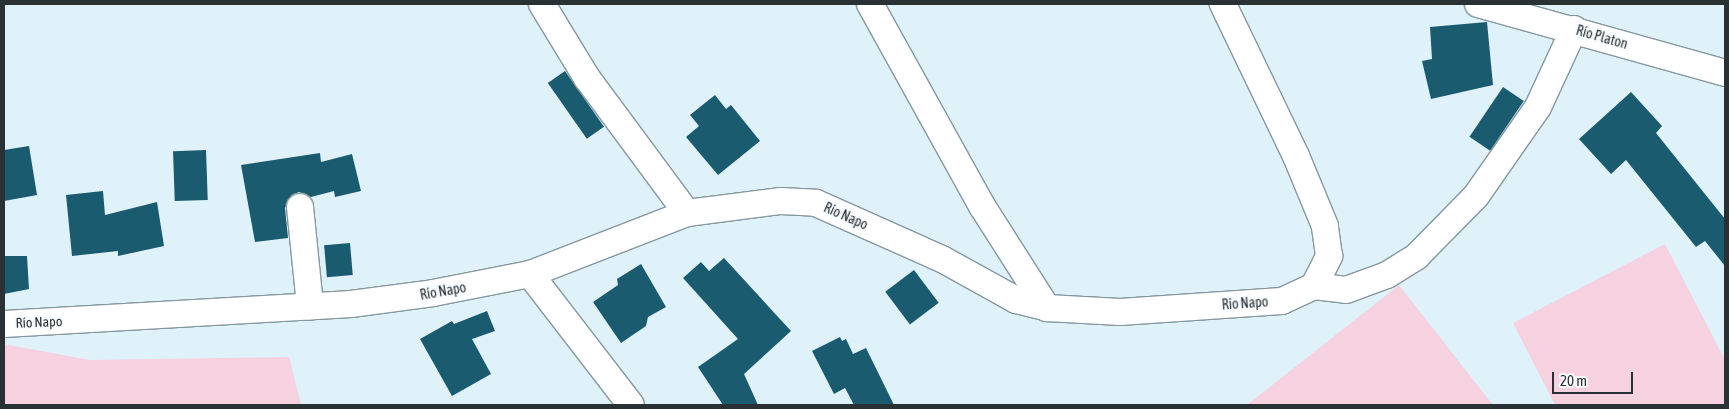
<!DOCTYPE html>
<html>
<head>
<meta charset="utf-8">
<style>
  body { margin:0 }
  #map { position:relative; width:1729px; height:409px; overflow:hidden; background:#dff2fa; font-family:"Asap Condensed",sans-serif }
  div>[style] { position:absolute }
  .green>* { inset:0; background:#f6d1e0 }
  .building>* { inset:0; background:#1a5b70; transform-origin:0 0 }
  .roads { filter:drop-shadow(1px 0 #86989f) drop-shadow(-1px 0 #86989f) drop-shadow(0 1px #86989f) drop-shadow(0 -1px #86989f) }
  .street>* { height:26px; margin:-13px; padding:0 13px; transform-origin:13px; border-radius:13px; background:#fff }
  span { translate:-50% -50%; white-space:nowrap; text-align:center; line-height:1.15; -webkit-text-stroke:5px #f9fcfe; paint-order:stroke }
  .street-label { font-size:14px; color:#2a3134 }
  .frame { position:absolute; inset:0; border:5px solid #2a3134; pointer-events:none }
  .scale { position:absolute; left:1552px; top:372px; width:81px; height:22px; box-sizing:border-box; border:2px solid #2a3134; border-top:0; padding-left:6px; font-size:15px; line-height:18px; white-space:nowrap; color:#2a3134; -webkit-text-stroke:4px #f9fcfe; paint-order:stroke }
</style>
</head>
<body>
<div id="map">
  <div class="green">
    <div style="clip-path:polygon(1665px 244px,1725px 360px,1725px 405px,1555px 405px,1513px 323px)"></div>
    <div style="clip-path:polygon(1399px 285px,1493px 405px,1247px 405px)"></div>
    <div style="clip-path:polygon(4px 344px,90px 360px,289px 357px,301px 405px,4px 405px)"></div>
  </div>
  <div class="building">
    <div style="clip-path:polygon(1487px 22px,1493px 85px,1431px 99px,1422px 61px,1432px 59px,1430px 27px)"></div>
    <div style="left:565px;top:71px;width:68px;height:21px;rotate:55deg"></div>
    <div style="left:1503px;top:87px;width:25px;height:60px;rotate:34deg"></div>
    <div style="clip-path:polygon(1631px 92px,1662px 126px,1656px 133px,1725px 219px,1725px 266px,1705px 241px,1696px 247px,1626px 160px,1611px 174px,1579px 139px)"></div>
    <div style="clip-path:polygon(715px 95px,726px 109px,731px 105px,760px 141px,718px 175px,686px 137px,699px 126px,690px 115px)"></div>
    <div style="clip-path:polygon(29px 146px,37px 195px,4px 201px,4px 150px)"></div>
    <div style="left:206px;top:150px;width:50px;height:33px;rotate:88deg"></div>
    <div style="clip-path:polygon(320px 153px,321px 162px,352px 154px,361px 191px,335px 197px,334px 191px,311px 197px,299px 192px,292px 195px,285px 208px,288px 238px,255px 242px,241px 165px)"></div>
    <div style="clip-path:polygon(103px 191px,105px 215px,157px 202px,164px 246px,118px 256px,118px 251px,72px 256px,66px 195px)"></div>
    <div style="left:350px;top:243px;width:32px;height:26px;rotate:85deg"></div>
    <div style="clip-path:polygon(4px 256px,27px 256px,29px 289px,4px 294px)"></div>
    <div style="clip-path:polygon(724px 258px,791px 331px,744px 374px,758px 405px,723px 405px,698px 367px,738px 339px,683px 278px,701px 262px,709px 271px)"></div>
    <div style="clip-path:polygon(641px 264px,666px 307px,648px 317px,646px 326px,621px 343px,593px 302px,618px 285px,617px 279px)"></div>
    <div style="left:914px;top:270px;width:41px;height:36px;rotate:53deg"></div>
    <div style="clip-path:polygon(487px 311px,495px 331px,472px 339px,491px 374px,452px 396px,420px 339px,452px 321px,454px 324px)"></div>
    <div style="clip-path:polygon(840px 337px,842px 341px,846px 339px,853px 354px,866px 348px,894px 405px,854px 405px,845px 388px,834px 394px,812px 351px)"></div>
  </div>
  <div class="roads">
    <div class="street">
      <div style="left:542px;top:4px;width:87px;rotate:58.7deg"></div>
      <div style="left:587px;top:78px;width:168px;rotate:53.5deg"></div>
      <div style="left:870px;top:4px;width:231px;rotate:61deg"></div>
      <div style="left:982px;top:206px;width:121px;rotate:57.5deg"></div>
      <div style="left:1478px;top:4px;width:256px;rotate:15.6deg"></div>
      <div style="left:300px;top:207px;width:100px;rotate:84.2deg"></div>
      <div style="left:530px;top:274px;width:165px;rotate:52.4deg"></div>
      <div style="left:1314px;top:286px;width:32px;rotate:7deg"></div>
      <div style="left:1346px;top:290px;width:44px;rotate:-20.1deg"></div>
      <div style="left:1387px;top:275px;width:36px;rotate:-32deg"></div>
      <div style="left:1417px;top:256px;width:84px;rotate:-45.5deg"></div>
      <div style="left:1476px;top:196px;width:108px;rotate:-55.1deg"></div>
      <div style="left:1538px;top:107px;width:86px;rotate:-65.2deg"></div>
      <div style="left:4px;top:324px;width:348px;rotate:-3.3deg"></div>
      <div style="left:351px;top:304px;width:83px;rotate:-7.6deg"></div>
      <div style="left:433px;top:293px;width:99px;rotate:-11.1deg"></div>
      <div style="left:530px;top:274px;width:168px;rotate:-21.2deg"></div>
      <div style="left:687px;top:213px;width:95px;rotate:-7.3deg"></div>
      <div style="left:781px;top:201px;width:35px;rotate:3deg"></div>
      <div style="left:816px;top:203px;width:138px;rotate:24deg"></div>
      <div style="left:942px;top:259px;width:85px;rotate:29deg"></div>
      <div style="left:1016px;top:300px;width:32px;rotate:14deg"></div>
      <div style="left:1047px;top:308px;width:73px;rotate:3.1deg"></div>
      <div style="left:1120px;top:312px;width:162px;rotate:-3.9deg"></div>
      <div style="left:1282px;top:301px;width:35px;rotate:-25deg"></div>
      <div style="left:1314px;top:286px;width:34px;rotate:-63deg"></div>
      <div style="left:1329px;top:256px;width:30px;rotate:-98deg"></div>
      <div style="left:1325px;top:226px;width:76px;rotate:-112.5deg"></div>
      <div style="left:1296px;top:156px;width:169px;rotate:-115.7deg"></div>
    </div>
  </div>
  <div class="street-label">
    <span style="left:1602px;top:37px;rotate:16deg">Río Platon</span>
    <span style="left:846px;top:216px;rotate:24deg">Río Napo</span>
    <span style="left:443px;top:291px;rotate:-10deg">Río Napo</span>
    <span style="left:1245px;top:303px;rotate:-4deg">Río Napo</span>
    <span style="left:39px;top:322px;rotate:-2deg">Río Napo</span>
  </div>
  <div class="frame"></div>
  <div class="scale">20 m</div>
</div>
</body>
</html>
